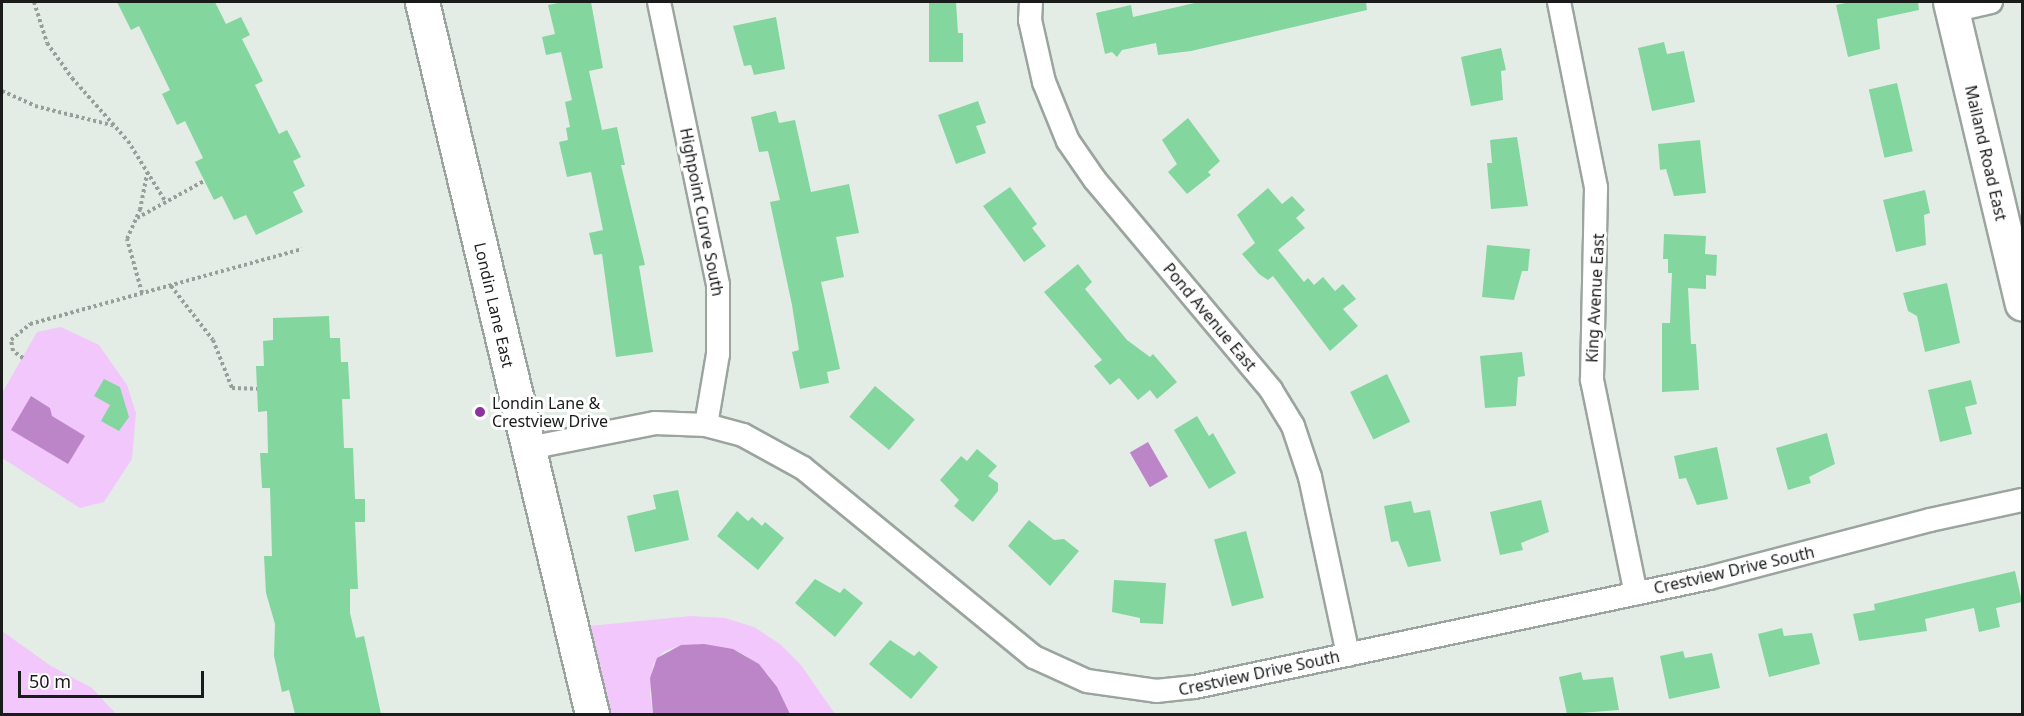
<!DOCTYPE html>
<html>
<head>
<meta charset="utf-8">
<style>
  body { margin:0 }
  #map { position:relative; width:2024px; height:716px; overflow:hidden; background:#e3ede6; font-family:"Noto Sans",sans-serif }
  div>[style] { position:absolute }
  .green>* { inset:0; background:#f2c7fb }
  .water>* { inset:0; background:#bc85c8; transform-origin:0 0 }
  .building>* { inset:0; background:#84d69f; transform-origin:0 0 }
  .path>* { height:4px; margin-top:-2px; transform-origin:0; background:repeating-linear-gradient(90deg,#989f9a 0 3px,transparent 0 6px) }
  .roads { filter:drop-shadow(2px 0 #9ba49e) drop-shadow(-2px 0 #9ba49e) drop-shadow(0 2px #9ba49e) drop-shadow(0 -2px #9ba49e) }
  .street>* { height:22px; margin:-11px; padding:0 11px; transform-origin:11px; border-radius:11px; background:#fff }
  .secondary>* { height:33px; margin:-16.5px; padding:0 16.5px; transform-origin:16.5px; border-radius:16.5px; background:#fff }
  .dots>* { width:16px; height:16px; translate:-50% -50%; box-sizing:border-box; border:3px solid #fff; border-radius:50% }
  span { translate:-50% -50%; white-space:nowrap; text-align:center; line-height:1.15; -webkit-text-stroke:6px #fff; paint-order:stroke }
  .street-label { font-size:16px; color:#191c1a }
  .poi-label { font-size:16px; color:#191c1a }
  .left { translate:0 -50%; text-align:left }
  .frame { position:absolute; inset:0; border:3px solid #191c1a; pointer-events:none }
  .scale { position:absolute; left:18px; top:671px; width:186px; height:27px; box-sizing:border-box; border:3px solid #191c1a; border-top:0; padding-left:8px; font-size:18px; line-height:21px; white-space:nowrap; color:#191c1a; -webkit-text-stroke:4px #fff; paint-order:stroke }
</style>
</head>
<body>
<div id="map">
  <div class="green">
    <div style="clip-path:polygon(61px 327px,99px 345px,127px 385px,136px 413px,132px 459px,104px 502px,80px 508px,2px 458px,2px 393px,37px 332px)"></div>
    <div style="clip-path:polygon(691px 616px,725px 618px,754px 627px,780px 644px,801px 665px,835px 714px,790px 714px,768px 674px,746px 656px,733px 649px,681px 645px,663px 652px,653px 665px,650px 694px,653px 714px,611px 714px,589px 626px)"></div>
    <div style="clip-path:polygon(2px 631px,51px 666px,92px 688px,116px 714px,2px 714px)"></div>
  </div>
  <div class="water">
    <div style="clip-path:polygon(31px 396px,50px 408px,52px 416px,85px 436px,68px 464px,11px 430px)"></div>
    <div style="left:1148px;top:442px;width:40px;height:21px;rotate:60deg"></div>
    <div style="clip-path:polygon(704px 644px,733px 649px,759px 664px,777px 687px,790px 714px,653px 714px,650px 678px,657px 658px,681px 645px)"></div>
  </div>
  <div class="building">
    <div style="clip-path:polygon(117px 2px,215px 2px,226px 24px,241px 17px,250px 35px,242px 39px,263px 81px,255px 85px,279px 134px,287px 130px,301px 157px,293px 161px,305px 186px,293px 192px,303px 212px,256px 235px,246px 215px,234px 220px,222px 196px,214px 200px,195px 162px,203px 158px,185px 121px,177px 125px,162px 94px,170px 90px,139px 26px,131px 30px)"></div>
    <div style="clip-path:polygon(563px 2px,591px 2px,603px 68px,589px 71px,602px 130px,617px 127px,625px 165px,621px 165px,645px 265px,639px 266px,653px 352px,616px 357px,602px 254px,594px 255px,589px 233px,603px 230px,591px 172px,567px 177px,559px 142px,568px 140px,566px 128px,570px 127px,565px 102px,572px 100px,561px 52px,546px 55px,542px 37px,555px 34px,548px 5px)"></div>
    <div style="clip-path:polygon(929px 2px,956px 2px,958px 33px,963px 33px,963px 62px,929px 62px)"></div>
    <div style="clip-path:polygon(1199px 2px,1366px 2px,1367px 10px,1191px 51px,1158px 55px,1156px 43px,1122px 50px,1117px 57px,1112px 52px,1105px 54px,1096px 13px,1131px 5px,1133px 17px)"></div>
    <div style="clip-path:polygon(1850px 2px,1918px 2px,1919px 10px,1877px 19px,1880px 49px,1848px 57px,1836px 5px)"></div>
    <div style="clip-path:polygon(776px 17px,785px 69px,754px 75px,751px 65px,744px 66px,733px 26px)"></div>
    <div style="clip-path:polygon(1664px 42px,1667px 54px,1684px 51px,1695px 102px,1652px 111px,1638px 48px)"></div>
    <div style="clip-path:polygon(1501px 48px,1506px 70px,1501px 71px,1503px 100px,1471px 106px,1461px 57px)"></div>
    <div style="left:1897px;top:83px;width:70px;height:29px;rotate:77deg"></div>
    <div style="clip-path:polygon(978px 101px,986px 123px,976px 126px,986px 153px,956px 164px,938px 115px)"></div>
    <div style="clip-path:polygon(776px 111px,779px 123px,795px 120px,811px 192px,849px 184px,859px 233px,836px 237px,844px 277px,821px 282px,840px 369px,827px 372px,829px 383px,800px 389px,792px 352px,799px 350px,792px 305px,770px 202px,780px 200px,768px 151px,759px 152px,751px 117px)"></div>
    <div style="clip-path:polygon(1188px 118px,1220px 161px,1208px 172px,1211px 175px,1187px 194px,1168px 172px,1177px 164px,1162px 140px)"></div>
    <div style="clip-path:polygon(1517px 137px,1528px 206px,1491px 209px,1487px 163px,1492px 163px,1490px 140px)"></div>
    <div style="clip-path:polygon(1700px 140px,1706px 193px,1674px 196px,1666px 169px,1660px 170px,1658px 144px)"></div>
    <div style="clip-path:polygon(1010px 187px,1037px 224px,1032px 228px,1046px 246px,1024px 262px,983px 206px)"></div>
    <div style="clip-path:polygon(1268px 188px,1282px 204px,1292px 196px,1305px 210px,1296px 218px,1305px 228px,1278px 250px,1304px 282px,1308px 278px,1314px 285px,1323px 277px,1335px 291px,1343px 284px,1356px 299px,1343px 309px,1358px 326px,1330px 351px,1273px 276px,1268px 280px,1259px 274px,1242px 254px,1255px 243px,1237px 215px)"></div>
    <div style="clip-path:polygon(1925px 190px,1930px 213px,1924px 215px,1926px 245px,1896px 252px,1883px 200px)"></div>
    <div style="clip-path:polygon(1664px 234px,1706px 236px,1705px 254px,1717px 255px,1716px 276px,1706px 275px,1706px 289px,1688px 288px,1691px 344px,1696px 344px,1699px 390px,1662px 392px,1662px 323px,1670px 323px,1672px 273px,1668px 273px,1668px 259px,1663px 259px)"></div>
    <div style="clip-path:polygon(1487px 245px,1530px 249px,1528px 271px,1522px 271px,1514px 300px,1482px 297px)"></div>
    <div style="clip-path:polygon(1078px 264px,1092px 282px,1085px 289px,1127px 340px,1150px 357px,1153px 354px,1177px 382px,1157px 399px,1150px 390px,1138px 400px,1119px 378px,1110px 385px,1094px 366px,1102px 360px,1044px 292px)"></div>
    <div style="clip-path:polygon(1947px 283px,1960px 343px,1925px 352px,1917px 316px,1908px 311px,1903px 293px)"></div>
    <div style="clip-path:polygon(329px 316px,330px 338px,340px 338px,341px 362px,348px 362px,350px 399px,342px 399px,344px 448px,353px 448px,355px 499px,365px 499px,365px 522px,355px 522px,358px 589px,350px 589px,350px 613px,356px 638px,364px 636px,381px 714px,295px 714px,289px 690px,282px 692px,274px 656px,275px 624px,266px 593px,264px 556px,272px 556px,270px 488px,262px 488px,260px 453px,268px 453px,267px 411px,258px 412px,256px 366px,264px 366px,263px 341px,273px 340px,273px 318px)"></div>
    <div style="clip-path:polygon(1522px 352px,1525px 376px,1518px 377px,1516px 406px,1485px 408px,1480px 356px)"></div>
    <div style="left:1387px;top:374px;width:53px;height:41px;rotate:64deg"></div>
    <div style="clip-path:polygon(104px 379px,120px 387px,129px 417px,119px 431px,101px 421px,110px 405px,94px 396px)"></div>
    <div style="clip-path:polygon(1971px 380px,1977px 404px,1965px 407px,1972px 434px,1940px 442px,1928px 390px)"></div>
    <div style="left:875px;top:386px;width:52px;height:40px;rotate:40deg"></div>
    <div style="clip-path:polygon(1197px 416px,1209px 436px,1213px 433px,1236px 473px,1209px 489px,1174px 430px)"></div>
    <div style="clip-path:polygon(1827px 433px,1835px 464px,1809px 477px,1811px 483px,1788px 490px,1776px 448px)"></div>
    <div style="clip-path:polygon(1717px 447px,1728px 499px,1697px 505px,1686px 478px,1679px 479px,1674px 456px)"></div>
    <div style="clip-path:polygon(977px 449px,997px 466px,988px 476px,998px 483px,998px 491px,973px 522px,954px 506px,959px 500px,940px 480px,961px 456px,967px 461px)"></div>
    <div style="clip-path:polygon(678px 490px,689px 540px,635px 552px,627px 516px,656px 509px,653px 495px)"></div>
    <div style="clip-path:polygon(1541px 500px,1549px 532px,1521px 543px,1523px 550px,1500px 555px,1490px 512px)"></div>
    <div style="clip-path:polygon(1411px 501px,1414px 513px,1430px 510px,1441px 561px,1408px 567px,1398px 541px,1391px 542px,1384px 506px)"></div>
    <div style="clip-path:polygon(737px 511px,748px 521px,752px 517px,762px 526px,765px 522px,784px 538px,758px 570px,717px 536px)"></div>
    <div style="clip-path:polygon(1029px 520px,1054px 540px,1064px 539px,1079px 551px,1050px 586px,1008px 546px)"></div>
    <div style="left:1246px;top:531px;width:69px;height:33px;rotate:75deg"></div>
    <div style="clip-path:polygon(2015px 571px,2022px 602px,1996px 608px,2000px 627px,1979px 632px,1974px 608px,1925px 619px,1927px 631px,1859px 641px,1853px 614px,1875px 610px,1874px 604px)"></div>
    <div style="clip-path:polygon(815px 579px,840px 593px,844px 588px,863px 603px,835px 637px,795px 603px)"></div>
    <div style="clip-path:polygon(1114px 580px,1166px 583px,1163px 624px,1140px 623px,1140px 618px,1112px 612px)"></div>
    <div style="clip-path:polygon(1782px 628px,1784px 636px,1812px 633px,1820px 664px,1769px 677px,1758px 634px)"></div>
    <div style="clip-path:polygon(890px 640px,914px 656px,919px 651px,938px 667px,911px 699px,869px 664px)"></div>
    <div style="clip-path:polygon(1683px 651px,1685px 658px,1712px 653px,1720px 688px,1669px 699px,1660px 656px)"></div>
    <div style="clip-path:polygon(1581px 672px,1583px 680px,1613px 677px,1619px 710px,1567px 714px,1559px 677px)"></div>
  </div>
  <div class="path">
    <div style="left:34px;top:2px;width:43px;rotate:72.4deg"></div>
    <div style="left:47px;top:43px;width:43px;rotate:54.5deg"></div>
    <div style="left:72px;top:78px;width:84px;rotate:48.4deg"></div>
    <div style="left:128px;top:141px;width:70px;rotate:58.3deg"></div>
    <div style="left:2px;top:91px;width:36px;rotate:24deg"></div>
    <div style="left:35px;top:106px;width:82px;rotate:14deg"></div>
    <div style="left:137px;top:218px;width:77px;rotate:-28.9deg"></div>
    <div style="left:171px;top:286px;width:68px;rotate:52.1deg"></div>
    <div style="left:213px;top:340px;width:52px;rotate:68.4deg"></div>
    <div style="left:232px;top:388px;width:25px;rotate:2deg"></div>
    <div style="left:142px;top:293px;width:56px;rotate:-105.5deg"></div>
    <div style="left:127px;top:239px;width:32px;rotate:-66deg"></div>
    <div style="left:140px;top:210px;width:38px;rotate:-79deg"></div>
    <div style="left:23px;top:358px;width:12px;rotate:-145deg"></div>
    <div style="left:13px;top:351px;width:11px;rotate:-100deg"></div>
    <div style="left:11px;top:340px;width:25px;rotate:-40deg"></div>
    <div style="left:30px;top:324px;width:282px;rotate:-15.4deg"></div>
  </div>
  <div class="roads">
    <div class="street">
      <div style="left:659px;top:2px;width:289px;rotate:78.2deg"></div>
      <div style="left:718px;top:285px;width:69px;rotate:90deg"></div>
      <div style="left:718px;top:354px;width:72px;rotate:99.6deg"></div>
      <div style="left:1031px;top:2px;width:18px;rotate:93deg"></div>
      <div style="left:1030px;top:20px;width:64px;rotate:77.3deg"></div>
      <div style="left:1044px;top:82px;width:64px;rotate:67.9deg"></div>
      <div style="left:1068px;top:141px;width:47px;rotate:55.3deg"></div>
      <div style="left:1095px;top:180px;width:274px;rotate:50deg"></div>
      <div style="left:1271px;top:390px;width:42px;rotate:58.6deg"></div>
      <div style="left:1293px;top:426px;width:54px;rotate:71.6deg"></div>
      <div style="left:1310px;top:477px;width:182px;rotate:77.9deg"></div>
      <div style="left:1559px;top:2px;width:190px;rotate:78.7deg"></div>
      <div style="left:1596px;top:188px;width:192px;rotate:91.2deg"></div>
      <div style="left:1592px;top:380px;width:218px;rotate:78.4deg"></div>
      <div style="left:1952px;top:11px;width:40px;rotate:-13deg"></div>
      <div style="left:529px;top:448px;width:128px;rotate:-11.2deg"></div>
      <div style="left:655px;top:423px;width:51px;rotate:2.2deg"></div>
      <div style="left:706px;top:425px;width:38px;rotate:15deg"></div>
      <div style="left:743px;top:435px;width:68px;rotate:28.8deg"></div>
      <div style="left:803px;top:468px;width:298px;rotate:39.3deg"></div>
      <div style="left:1034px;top:657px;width:58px;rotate:24.4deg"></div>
      <div style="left:1087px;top:681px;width:70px;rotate:8.2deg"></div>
      <div style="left:1156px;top:691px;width:39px;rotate:-6deg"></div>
      <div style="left:1195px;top:687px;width:525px;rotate:-11.97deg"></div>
      <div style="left:1709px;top:578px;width:228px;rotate:-14.7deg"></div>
      <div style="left:1930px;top:520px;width:94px;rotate:-12.3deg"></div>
    </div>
    <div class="secondary">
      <div style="left:422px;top:2px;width:732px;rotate:76.57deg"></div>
      <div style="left:1950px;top:2px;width:310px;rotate:76.6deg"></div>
    </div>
  </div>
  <div class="dots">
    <div style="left:480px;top:412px;background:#8c339f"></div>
  </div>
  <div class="street-label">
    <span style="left:1986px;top:153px;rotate:77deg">Mailand Road East</span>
    <span style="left:702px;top:212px;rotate:79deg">Highpoint Curve South</span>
    <span style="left:1595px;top:298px;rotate:-87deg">King Avenue East</span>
    <span style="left:494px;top:305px;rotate:77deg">Londin Lane East</span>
    <span style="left:1210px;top:317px;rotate:50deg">Pond Avenue East</span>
    <span style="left:1734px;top:570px;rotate:-13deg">Crestview Drive South</span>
    <span style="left:1259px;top:673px;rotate:-12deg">Crestview Drive South</span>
  </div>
  <div class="poi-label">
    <span class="left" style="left:492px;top:412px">Londin Lane &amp;<br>Crestview Drive</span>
  </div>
  <div class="frame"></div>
  <div class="scale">50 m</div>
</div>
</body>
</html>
